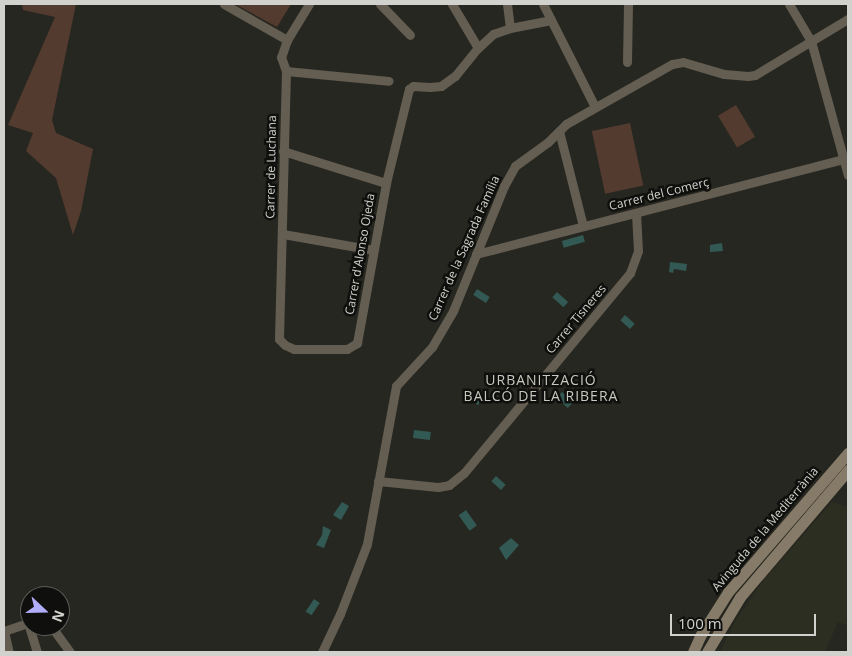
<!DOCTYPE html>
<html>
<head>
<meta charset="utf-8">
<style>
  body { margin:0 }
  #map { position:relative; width:852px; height:656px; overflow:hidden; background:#262720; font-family:"Open Sans",sans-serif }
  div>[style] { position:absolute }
  .built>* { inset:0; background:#2c2e21 }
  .green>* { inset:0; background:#543b2f; transform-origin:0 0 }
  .water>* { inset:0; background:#325953; transform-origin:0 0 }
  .street>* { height:9px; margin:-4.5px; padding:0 4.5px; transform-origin:4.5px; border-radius:4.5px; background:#645d51 }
  .secondary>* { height:11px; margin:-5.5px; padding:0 5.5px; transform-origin:5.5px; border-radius:5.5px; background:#867b68 }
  span { translate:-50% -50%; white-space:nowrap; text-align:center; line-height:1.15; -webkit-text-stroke:5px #0f100d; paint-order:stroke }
  .street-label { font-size:12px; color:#d1d2cd }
  .neighbourhood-label { font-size:14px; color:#c7c8bf; letter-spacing:1px }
  .frame { position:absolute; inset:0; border:5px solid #d1d2cd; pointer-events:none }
  .north { position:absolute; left:20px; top:586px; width:50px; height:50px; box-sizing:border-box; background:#0f100d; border:1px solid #5d5e5a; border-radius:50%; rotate:111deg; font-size:14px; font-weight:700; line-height:20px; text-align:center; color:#d1d2cd }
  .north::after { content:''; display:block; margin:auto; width:18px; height:22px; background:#b2adf9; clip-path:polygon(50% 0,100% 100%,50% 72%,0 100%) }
  .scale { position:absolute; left:670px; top:614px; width:146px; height:22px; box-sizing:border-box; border:2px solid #d1d2cd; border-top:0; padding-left:6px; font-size:15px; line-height:18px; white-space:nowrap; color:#d1d2cd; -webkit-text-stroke:4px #0f100d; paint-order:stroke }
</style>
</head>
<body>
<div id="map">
  <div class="built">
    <div style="clip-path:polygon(832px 502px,848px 507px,848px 626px,838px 622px,825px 652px,720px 652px,734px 623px,763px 581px)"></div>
  </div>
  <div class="green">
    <div style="clip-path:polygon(22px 4px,76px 4px,52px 120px,56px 133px,93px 149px,81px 211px,73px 235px,56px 178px,26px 151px,33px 133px,8px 125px,55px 17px,23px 10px)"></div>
    <div style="clip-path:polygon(235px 4px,291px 4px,277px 27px)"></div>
    <div style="left:736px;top:105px;width:37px;height:21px;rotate:59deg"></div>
    <div style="left:630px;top:123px;width:64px;height:39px;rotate:78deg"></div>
  </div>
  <div class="water">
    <div style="left:583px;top:235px;width:7px;height:22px;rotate:74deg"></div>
    <div style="clip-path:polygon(722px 243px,723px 251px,710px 252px,710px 245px)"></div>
    <div style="clip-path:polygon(670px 262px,687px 264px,686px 271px,674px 269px,673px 273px,669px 272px)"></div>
    <div style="left:477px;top:289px;width:15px;height:7px;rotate:32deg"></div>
    <div style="left:557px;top:292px;width:15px;height:7px;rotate:42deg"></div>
    <div style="left:625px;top:315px;width:13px;height:7px;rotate:42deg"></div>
    <div style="left:468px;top:389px;width:18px;height:6px;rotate:41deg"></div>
    <div style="left:562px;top:392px;width:15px;height:8px;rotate:42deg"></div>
    <div style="left:414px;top:430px;width:17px;height:8px;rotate:7deg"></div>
    <div style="left:496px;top:476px;width:13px;height:7px;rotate:42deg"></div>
    <div style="clip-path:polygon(342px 502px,349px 506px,341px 520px,333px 515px)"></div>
    <div style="left:466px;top:510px;width:19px;height:9px;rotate:55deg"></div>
    <div style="clip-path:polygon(323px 526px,331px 530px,324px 548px,316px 545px,322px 535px)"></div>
    <div style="clip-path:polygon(511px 538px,519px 545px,506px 560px,499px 548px)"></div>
    <div style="left:314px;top:599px;width:7px;height:15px;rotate:34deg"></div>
  </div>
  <div class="street">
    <div style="left:224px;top:4px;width:73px;rotate:29.7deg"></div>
    <div style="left:309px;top:4px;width:42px;rotate:121.4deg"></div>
    <div style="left:287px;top:40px;width:18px;rotate:109deg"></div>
    <div style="left:281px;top:57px;width:15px;rotate:70deg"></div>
    <div style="left:286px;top:71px;width:268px;rotate:91.5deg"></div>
    <div style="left:279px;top:339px;width:8px;rotate:45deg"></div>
    <div style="left:285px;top:345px;width:10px;rotate:24deg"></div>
    <div style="left:294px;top:349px;width:53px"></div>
    <div style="left:347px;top:349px;width:12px;rotate:-31deg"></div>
    <div style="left:357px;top:343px;width:163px;rotate:-79.7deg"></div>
    <div style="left:386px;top:183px;width:97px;rotate:-76.3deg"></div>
    <div style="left:409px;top:89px;width:5px;rotate:-37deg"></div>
    <div style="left:413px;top:86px;width:17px;rotate:3deg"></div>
    <div style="left:430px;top:87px;width:11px;rotate:-5deg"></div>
    <div style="left:441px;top:86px;width:17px;rotate:-36deg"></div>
    <div style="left:455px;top:76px;width:36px;rotate:-51deg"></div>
    <div style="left:478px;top:48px;width:21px;rotate:-43deg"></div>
    <div style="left:493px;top:34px;width:18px;rotate:-19deg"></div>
    <div style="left:510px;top:28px;width:42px;rotate:-11deg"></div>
    <div style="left:380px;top:4px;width:43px;rotate:45.9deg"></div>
    <div style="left:452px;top:4px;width:51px;rotate:59.4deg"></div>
    <div style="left:507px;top:4px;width:24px;rotate:83deg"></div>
    <div style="left:543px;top:4px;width:115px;rotate:63.2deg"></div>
    <div style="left:789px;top:4px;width:43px;rotate:59.3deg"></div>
    <div style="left:811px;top:41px;width:139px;rotate:74.6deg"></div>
    <div style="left:627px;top:62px;width:58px;rotate:-89deg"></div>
    <div style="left:286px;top:71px;width:103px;rotate:5.5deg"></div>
    <div style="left:559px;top:131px;width:98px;rotate:75.8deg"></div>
    <div style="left:283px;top:151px;width:108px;rotate:17.3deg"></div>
    <div style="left:283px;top:234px;width:92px;rotate:10deg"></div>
    <div style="left:476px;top:254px;width:384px;rotate:-14.5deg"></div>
    <div style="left:378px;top:481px;width:60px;rotate:5.7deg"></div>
    <div style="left:438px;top:487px;width:11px;rotate:-10deg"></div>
    <div style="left:449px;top:485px;width:19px;rotate:-39deg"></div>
    <div style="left:464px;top:473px;width:260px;rotate:-50.3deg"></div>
    <div style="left:630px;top:273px;width:23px;rotate:-70deg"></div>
    <div style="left:638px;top:251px;width:38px;rotate:-93deg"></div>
    <div style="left:28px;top:623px;width:30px;rotate:73deg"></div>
    <div style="left:51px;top:626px;width:32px;rotate:54deg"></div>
    <div style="left:4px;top:631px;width:28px;rotate:-19deg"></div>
    <div style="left:4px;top:631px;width:22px;rotate:77deg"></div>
    <div style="left:322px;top:652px;width:42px;rotate:-64.7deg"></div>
    <div style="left:340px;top:614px;width:75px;rotate:-68.9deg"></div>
    <div style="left:367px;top:544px;width:161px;rotate:-79.6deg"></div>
    <div style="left:396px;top:386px;width:53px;rotate:-47.3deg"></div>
    <div style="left:432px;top:347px;width:42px;rotate:-59.7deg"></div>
    <div style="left:453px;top:311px;width:135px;rotate:-67.8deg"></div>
    <div style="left:504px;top:186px;width:23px;rotate:-61deg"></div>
    <div style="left:515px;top:166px;width:41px;rotate:-36deg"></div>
    <div style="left:548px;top:142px;width:25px;rotate:-45deg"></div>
    <div style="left:566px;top:124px;width:122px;rotate:-29.5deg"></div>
    <div style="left:672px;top:64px;width:11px;rotate:-10deg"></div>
    <div style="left:683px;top:62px;width:43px;rotate:16.3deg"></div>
    <div style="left:724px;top:74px;width:24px;rotate:5deg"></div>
    <div style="left:748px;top:76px;width:7px;rotate:-8deg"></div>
    <div style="left:755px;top:75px;width:109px;rotate:-31.1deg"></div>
  </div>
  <div class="secondary">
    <div style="left:693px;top:652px;width:17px;rotate:-66deg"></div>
    <div style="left:700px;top:636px;width:52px;rotate:-57.5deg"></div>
    <div style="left:728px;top:592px;width:184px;rotate:-49.2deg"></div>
    <div style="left:707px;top:652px;width:64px;rotate:-59deg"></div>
    <div style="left:740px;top:597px;width:167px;rotate:-49.6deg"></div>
  </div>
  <div class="street-label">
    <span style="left:271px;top:167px;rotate:-89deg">Carrer de Luchana</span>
    <span style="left:659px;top:194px;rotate:-14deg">Carrer del Comerç</span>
    <span style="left:464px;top:248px;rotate:-66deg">Carrer de la Sagrada Família</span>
    <span style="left:360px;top:254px;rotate:-80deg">Carrer d'Alonso Ojeda</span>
    <span style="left:576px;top:319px;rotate:-50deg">Carrer Tisneres</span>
    <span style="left:765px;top:529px;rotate:-50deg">Avinguda de la Mediterrània</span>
  </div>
  <div class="neighbourhood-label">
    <span style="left:541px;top:388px">URBANITZACIÓ<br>BALCÓ DE LA RIBERA</span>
  </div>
  <div class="frame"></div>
  <div class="north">N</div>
  <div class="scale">100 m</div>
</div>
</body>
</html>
